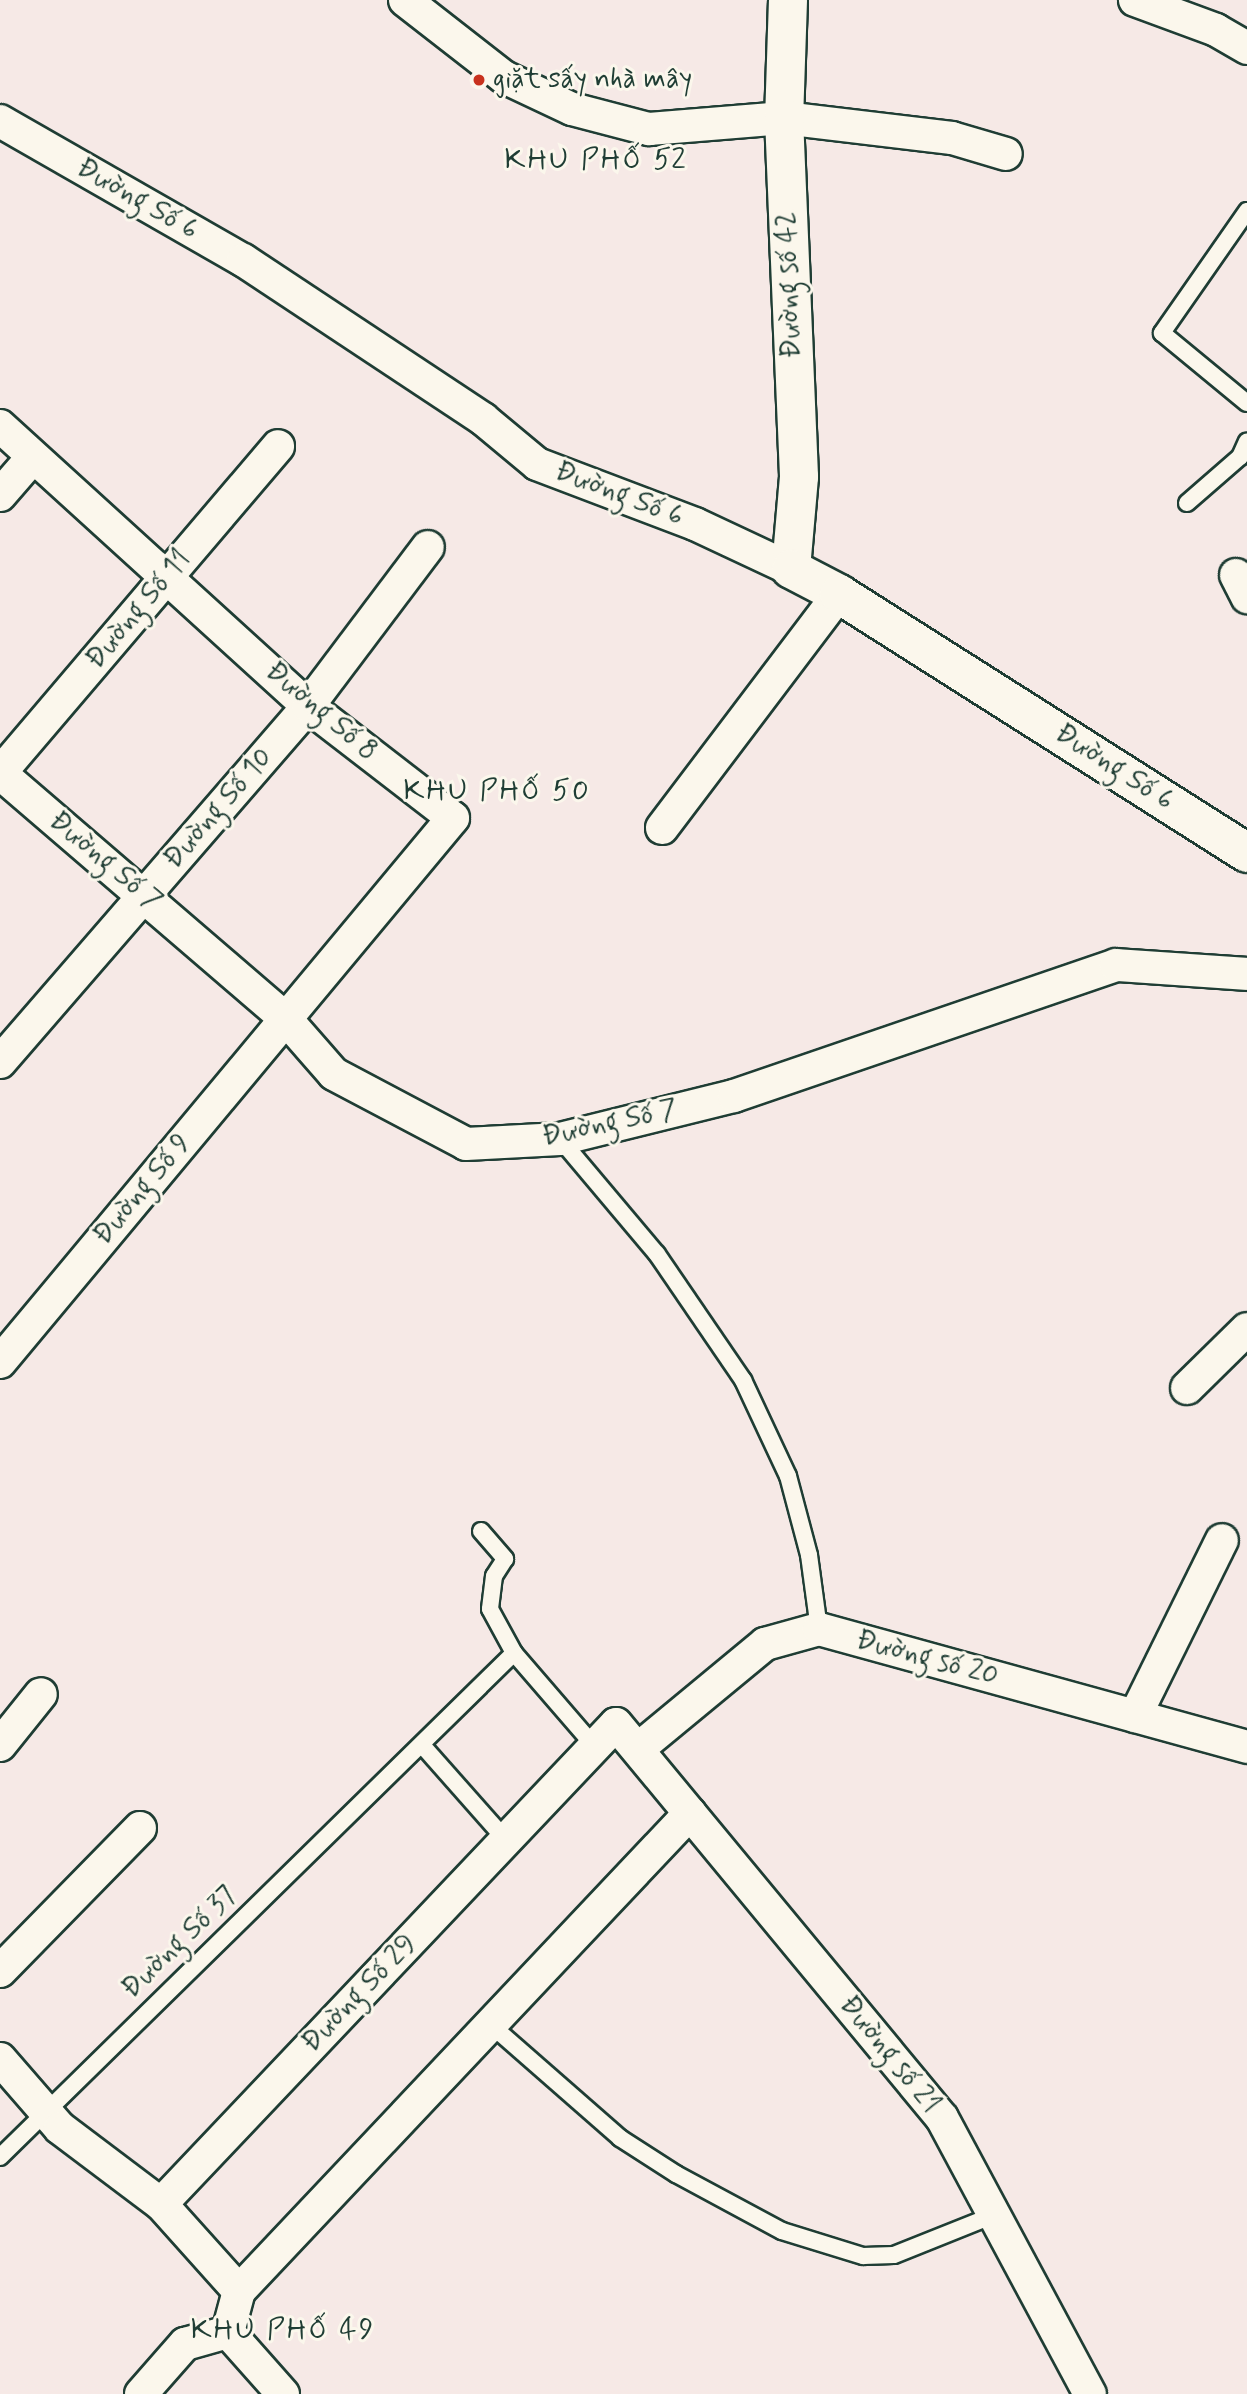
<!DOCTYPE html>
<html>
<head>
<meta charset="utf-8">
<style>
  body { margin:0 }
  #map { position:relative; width:1247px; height:2394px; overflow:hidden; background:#f6e9e6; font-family:Mynerve,sans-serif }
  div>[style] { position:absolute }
  .roads { filter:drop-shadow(2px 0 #1f3d34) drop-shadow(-2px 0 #1f3d34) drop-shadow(0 2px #1f3d34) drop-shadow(0 -2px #1f3d34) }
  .service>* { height:16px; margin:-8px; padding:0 8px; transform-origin:8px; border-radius:8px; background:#fbf7ec }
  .minor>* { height:32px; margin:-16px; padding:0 16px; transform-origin:16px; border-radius:16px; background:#fbf7ec }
  .tertiary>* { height:38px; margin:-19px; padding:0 19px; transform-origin:19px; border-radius:19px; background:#fbf7ec }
  .dots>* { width:19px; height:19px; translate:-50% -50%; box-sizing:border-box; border:4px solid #fbf7ec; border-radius:50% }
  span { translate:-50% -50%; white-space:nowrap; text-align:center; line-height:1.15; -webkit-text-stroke:6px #fbf7ec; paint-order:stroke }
  .poi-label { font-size:28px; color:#1f3d34 }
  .left { translate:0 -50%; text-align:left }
  .street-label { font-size:28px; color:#1f3d34 }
  .neighbourhood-label { font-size:30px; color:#1f3d34; letter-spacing:2px }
</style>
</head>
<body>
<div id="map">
  <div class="roads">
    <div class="service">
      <div style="left:1247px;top:211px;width:149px;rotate:124.9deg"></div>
      <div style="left:1162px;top:333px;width:110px;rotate:39.5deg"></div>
      <div style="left:1187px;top:503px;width:70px;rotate:-41deg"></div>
      <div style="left:1240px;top:457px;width:17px;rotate:-66deg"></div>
      <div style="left:560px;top:1139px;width:150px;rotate:49.9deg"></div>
      <div style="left:657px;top:1254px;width:153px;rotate:55.7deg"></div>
      <div style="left:743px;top:1380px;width:106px;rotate:64.9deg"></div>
      <div style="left:788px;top:1476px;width:82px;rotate:75.1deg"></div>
      <div style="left:809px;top:1555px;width:75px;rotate:82.3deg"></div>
      <div style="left:481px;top:1531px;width:37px;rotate:49deg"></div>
      <div style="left:505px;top:1559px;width:20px;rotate:123deg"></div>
      <div style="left:494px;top:1576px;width:33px;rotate:97deg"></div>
      <div style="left:490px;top:1609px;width:50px;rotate:61.4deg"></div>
      <div style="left:422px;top:1745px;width:127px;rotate:48.5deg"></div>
      <div style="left:490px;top:2024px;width:173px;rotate:41.2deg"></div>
      <div style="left:620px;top:2138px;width:67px;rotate:32.7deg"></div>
      <div style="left:676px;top:2174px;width:120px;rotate:28.3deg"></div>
      <div style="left:782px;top:2231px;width:85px;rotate:17.2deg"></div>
      <div style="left:863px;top:2256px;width:31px;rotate:-2deg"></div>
      <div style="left:894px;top:2255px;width:108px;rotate:-21.8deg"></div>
      <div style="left:0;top:2157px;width:720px;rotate:-44.44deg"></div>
      <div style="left:514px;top:1653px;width:124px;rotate:49.2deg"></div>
    </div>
    <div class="minor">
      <div style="left:405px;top:0;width:125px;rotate:37.9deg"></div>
      <div style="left:504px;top:77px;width:75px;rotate:25.2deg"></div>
      <div style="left:572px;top:109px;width:80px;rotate:14.6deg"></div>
      <div style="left:649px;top:129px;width:135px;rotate:-4.7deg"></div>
      <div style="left:784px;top:118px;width:169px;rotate:6.8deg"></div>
      <div style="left:952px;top:138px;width:56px;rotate:16.5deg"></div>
      <div style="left:1135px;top:0;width:86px;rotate:20.3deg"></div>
      <div style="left:1216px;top:30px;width:36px;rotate:30deg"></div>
      <div style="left:0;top:121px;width:280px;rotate:29.8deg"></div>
      <div style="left:243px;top:260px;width:288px;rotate:33.5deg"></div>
      <div style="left:483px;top:419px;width:70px;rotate:39.8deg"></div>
      <div style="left:537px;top:464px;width:169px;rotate:20.8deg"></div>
      <div style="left:695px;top:524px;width:106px;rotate:25.1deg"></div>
      <div style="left:0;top:426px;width:416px;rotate:42.3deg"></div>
      <div style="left:308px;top:706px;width:183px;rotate:37.7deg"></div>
      <div style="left:453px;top:818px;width:708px;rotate:129.78deg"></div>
      <div style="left:0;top:495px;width:49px;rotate:-49.1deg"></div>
      <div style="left:1236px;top:575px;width:25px;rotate:63deg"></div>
      <div style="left:0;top:773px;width:376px;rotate:40.7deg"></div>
      <div style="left:285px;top:1018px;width:74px;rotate:48.8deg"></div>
      <div style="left:334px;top:1074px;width:149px;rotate:27.9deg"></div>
      <div style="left:466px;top:1144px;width:94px;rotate:-3deg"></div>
      <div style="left:560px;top:1139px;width:179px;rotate:-13.9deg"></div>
      <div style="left:734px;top:1096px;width:404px;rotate:-18.9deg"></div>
      <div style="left:1116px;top:965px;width:131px;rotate:3.9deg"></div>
      <div style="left:0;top:773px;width:429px;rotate:-49.6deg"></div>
      <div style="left:662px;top:828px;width:293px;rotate:-52.9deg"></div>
      <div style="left:0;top:1062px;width:471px;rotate:-49.1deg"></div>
      <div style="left:308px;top:706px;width:199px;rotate:-53deg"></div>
      <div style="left:1187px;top:1388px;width:84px;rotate:-44.5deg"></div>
      <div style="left:1135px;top:1716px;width:196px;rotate:-63.7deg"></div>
      <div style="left:0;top:1745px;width:65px;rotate:-51.2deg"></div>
      <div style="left:638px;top:1749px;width:165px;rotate:-39.6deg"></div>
      <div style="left:765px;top:1644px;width:56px;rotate:-15.5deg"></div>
      <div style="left:819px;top:1629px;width:444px;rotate:15.4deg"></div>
      <div style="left:0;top:1971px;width:200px;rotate:-45.6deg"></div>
      <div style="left:0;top:2059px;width:91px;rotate:49deg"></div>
      <div style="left:60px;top:2128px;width:126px;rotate:37deg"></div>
      <div style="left:239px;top:2291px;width:117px;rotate:-131.9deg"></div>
      <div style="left:161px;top:2204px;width:661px;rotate:-46.53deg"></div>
      <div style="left:616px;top:1724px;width:511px;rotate:50.4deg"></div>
      <div style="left:942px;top:2118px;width:313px;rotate:61.8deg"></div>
      <div style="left:141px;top:2394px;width:67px;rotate:-48.7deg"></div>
      <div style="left:185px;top:2344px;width:45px;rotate:-15.6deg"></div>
      <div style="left:283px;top:2394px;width:83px;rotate:-131.6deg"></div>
      <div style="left:228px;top:2332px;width:42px;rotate:-75deg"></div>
      <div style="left:239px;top:2291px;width:657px;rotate:-46.66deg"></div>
    </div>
    <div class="tertiary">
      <div style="left:788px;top:0;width:118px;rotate:91.9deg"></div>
      <div style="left:784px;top:118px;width:359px;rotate:87.6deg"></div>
      <div style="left:799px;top:477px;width:92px;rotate:95deg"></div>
      <div style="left:791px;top:569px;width:54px;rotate:27.5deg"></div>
      <div style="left:839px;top:594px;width:483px;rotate:32.4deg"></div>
    </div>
  </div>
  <div class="dots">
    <div style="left:479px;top:80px;background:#c8321e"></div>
  </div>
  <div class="poi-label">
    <span class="left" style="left:493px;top:80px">giặt sấy nhà mây</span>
  </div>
  <div class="street-label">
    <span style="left:137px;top:200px;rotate:30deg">Đường Số 6</span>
    <span style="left:790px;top:285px;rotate:-92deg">Đường số 42</span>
    <span style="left:619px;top:495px;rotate:21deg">Đường Số 6</span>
    <span style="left:139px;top:610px;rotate:-50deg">Đường Số 11</span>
    <span style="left:321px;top:712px;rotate:40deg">Đường Số 8</span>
    <span style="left:1114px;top:768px;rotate:33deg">Đường Số 6</span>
    <span style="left:219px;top:809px;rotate:-49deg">Đường Số 10</span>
    <span style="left:105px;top:862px;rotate:40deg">Đường Số 7</span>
    <span style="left:610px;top:1124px;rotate:-12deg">Đường Số 7</span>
    <span style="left:143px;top:1190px;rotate:-50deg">Đường Số 9</span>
    <span style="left:927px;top:1659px;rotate:15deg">Đường số 20</span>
    <span style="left:180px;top:1943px;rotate:-44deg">Đường Số 37</span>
    <span style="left:360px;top:1994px;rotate:-46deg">Đường Số 29</span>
    <span style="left:889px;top:2055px;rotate:51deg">Đường số 21</span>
  </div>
  <div class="neighbourhood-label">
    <span style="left:596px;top:160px">KHU PHỐ 52</span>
    <span style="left:497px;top:791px">KHU PHỐ 50</span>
    <span style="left:283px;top:2330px">KHU PHỐ 49</span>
  </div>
</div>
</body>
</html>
